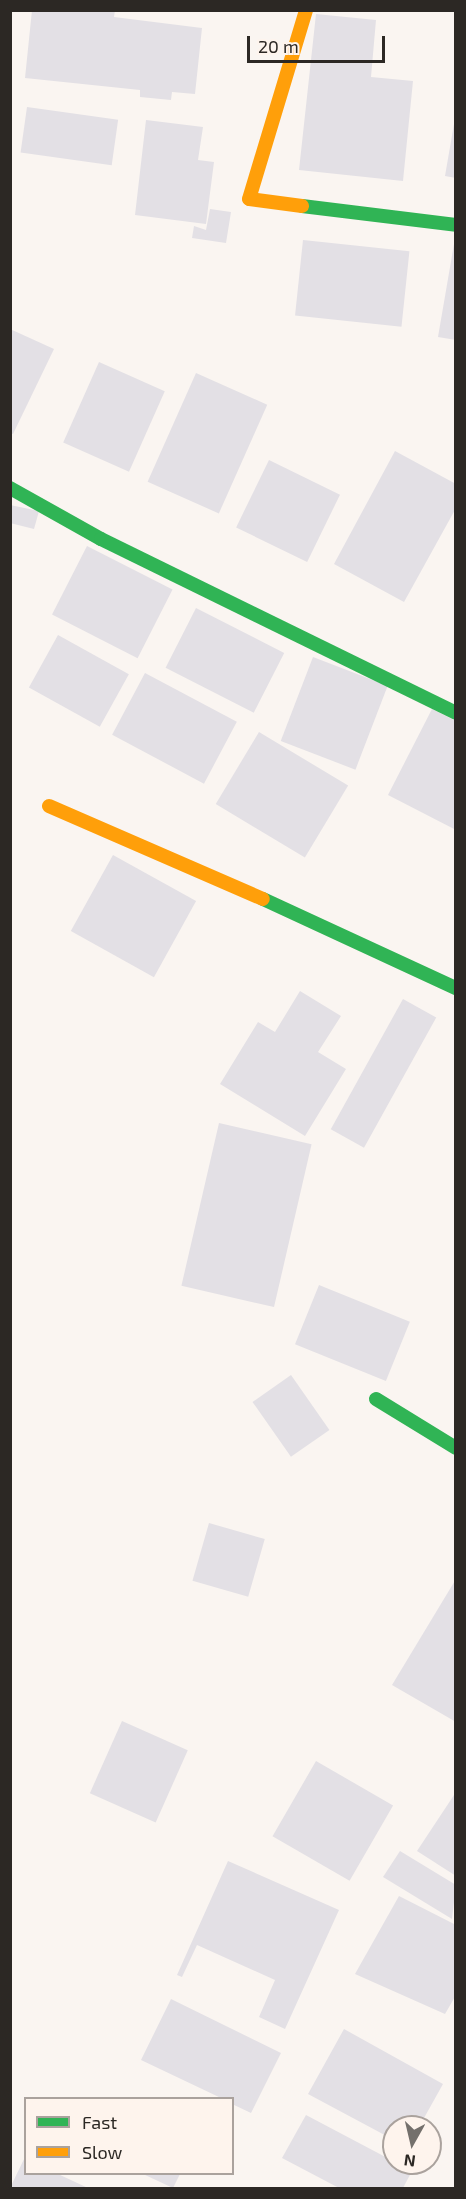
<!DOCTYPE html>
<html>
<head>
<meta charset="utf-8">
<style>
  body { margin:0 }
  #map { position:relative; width:466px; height:2199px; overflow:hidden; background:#faf5f1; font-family:"Exo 2",sans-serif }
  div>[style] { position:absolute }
  .building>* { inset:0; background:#e3e0e5; transform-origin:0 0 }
  .fast>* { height:14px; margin:-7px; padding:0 7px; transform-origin:7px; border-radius:7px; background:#30b455 }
  .slow>* { height:14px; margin:-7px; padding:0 7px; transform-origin:7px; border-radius:7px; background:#ff9f0a }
  span { translate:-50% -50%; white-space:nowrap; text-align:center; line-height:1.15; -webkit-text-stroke:6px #fef4ed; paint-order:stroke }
  .frame { position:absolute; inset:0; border:12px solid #2c2824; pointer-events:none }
  .legend { position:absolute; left:24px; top:2097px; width:210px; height:78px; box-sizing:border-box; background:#fef4ed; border:2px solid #aaa29d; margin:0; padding:8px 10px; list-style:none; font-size:18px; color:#2c2824 }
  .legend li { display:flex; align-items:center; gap:12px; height:30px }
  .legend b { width:30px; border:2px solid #aaa29d }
  .north { position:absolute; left:382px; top:2115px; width:60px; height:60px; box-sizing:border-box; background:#fef4ed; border:2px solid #aaa29d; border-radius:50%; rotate:188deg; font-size:16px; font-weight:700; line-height:24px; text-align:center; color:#2c2824 }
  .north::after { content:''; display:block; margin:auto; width:21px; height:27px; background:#74706c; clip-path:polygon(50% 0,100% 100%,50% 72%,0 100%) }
  .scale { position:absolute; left:247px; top:36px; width:138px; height:27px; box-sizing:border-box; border:3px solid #2c2824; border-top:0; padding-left:8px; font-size:18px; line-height:21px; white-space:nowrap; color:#2c2824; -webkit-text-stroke:4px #fef4ed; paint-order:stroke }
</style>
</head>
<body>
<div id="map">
  <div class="building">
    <div style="clip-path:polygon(32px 10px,115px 10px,114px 17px,202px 28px,195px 94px,172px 92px,171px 100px,140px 97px,140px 90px,25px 78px)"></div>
    <div style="clip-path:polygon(316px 14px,376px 20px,371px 77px,413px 81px,403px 181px,299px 170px)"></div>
    <div style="left:27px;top:107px;width:92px;height:46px;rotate:8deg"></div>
    <div style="clip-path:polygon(146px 120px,203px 127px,198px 160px,214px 162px,206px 224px,135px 215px)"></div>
    <div style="clip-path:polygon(454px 124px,456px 124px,456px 178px,445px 176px)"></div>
    <div style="clip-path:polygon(210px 209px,231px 212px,226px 243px,192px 238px,194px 226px,206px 230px)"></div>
    <div style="left:303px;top:240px;width:107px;height:76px;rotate:6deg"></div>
    <div style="clip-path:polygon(454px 244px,456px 244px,456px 340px,438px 337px)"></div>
    <div style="clip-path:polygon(10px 329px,54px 349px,13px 434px,10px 433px)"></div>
    <div style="left:99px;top:362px;width:72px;height:88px;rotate:24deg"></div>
    <div style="left:196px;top:373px;width:78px;height:119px;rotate:24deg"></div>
    <div style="clip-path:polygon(395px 451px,456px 484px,456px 508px,404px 602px,334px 564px)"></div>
    <div style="left:269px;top:460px;width:79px;height:75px;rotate:26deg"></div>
    <div style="clip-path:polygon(10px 505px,39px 511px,34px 529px,10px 523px)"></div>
    <div style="left:87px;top:546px;width:96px;height:77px;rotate:27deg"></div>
    <div style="left:196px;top:608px;width:99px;height:67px;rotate:27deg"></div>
    <div style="left:58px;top:635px;width:81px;height:60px;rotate:29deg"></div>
    <div style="left:313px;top:657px;width:80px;height:90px;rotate:21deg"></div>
    <div style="left:145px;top:673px;width:104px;height:70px;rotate:28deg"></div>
    <div style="clip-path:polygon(432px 709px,456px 721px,456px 830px,388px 795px)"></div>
    <div style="left:259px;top:732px;width:104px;height:84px;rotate:31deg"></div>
    <div style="left:113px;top:855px;width:95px;height:87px;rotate:29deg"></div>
    <div style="clip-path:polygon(300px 991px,341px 1016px,318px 1052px,346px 1069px,305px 1136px,220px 1084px,258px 1022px,275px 1032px)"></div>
    <div style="left:403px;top:999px;width:38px;height:149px;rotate:29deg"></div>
    <div style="left:219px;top:1123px;width:95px;height:167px;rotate:13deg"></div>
    <div style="left:319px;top:1285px;width:98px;height:64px;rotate:22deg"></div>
    <div style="left:291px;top:1375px;width:67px;height:47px;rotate:55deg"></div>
    <div style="left:209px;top:1523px;width:58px;height:60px;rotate:16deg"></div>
    <div style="clip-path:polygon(456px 1579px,456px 1722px,392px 1685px)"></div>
    <div style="left:122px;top:1721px;width:72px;height:79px;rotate:24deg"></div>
    <div style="left:316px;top:1761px;width:89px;height:87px;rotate:30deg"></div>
    <div style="clip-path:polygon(456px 1792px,456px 1876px,417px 1851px)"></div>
    <div style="clip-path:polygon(400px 1851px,456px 1885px,452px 1919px,383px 1877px)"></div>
    <div style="clip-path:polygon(228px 1861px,339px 1910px,285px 2029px,259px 2017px,275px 1980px,197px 1945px,182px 1977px,177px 1975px)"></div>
    <div style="clip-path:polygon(399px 1896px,456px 1925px,456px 1995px,445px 2014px,355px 1974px)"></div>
    <div style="clip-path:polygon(171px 1999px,281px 2053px,251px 2113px,232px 2104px,232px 2098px,221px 2098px,141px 2060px)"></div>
    <div style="clip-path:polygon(344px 2029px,443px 2084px,419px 2127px,394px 2127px,394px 2140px,308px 2094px)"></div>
    <div style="clip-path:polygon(306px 2115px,412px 2171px,403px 2188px,339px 2188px,282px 2158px)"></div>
    <div style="clip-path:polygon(26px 2155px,26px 2174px,58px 2174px,88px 2188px,10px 2188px)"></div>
    <div style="clip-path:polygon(143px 2174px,180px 2174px,173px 2188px)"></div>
  </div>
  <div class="fast">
    <div style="left:302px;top:206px;width:155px;rotate:7deg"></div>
    <div style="left:10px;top:488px;width:104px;rotate:29.3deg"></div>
    <div style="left:101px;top:539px;width:395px;rotate:26.1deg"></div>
    <div style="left:263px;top:899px;width:213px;rotate:24.8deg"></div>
    <div style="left:376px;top:1399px;width:94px;rotate:31.5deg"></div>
  </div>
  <div class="slow">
    <div style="left:302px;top:206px;width:53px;rotate:-172.5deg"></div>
    <div style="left:249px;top:199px;width:197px;rotate:-73.2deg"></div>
    <div style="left:49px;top:806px;width:233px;rotate:23.5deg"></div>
  </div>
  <div class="frame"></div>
  <ul class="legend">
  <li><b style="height:8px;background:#30b455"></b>Fast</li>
  <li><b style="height:8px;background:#ff9f0a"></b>Slow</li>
  </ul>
  <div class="north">N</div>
  <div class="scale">20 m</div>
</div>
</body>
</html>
